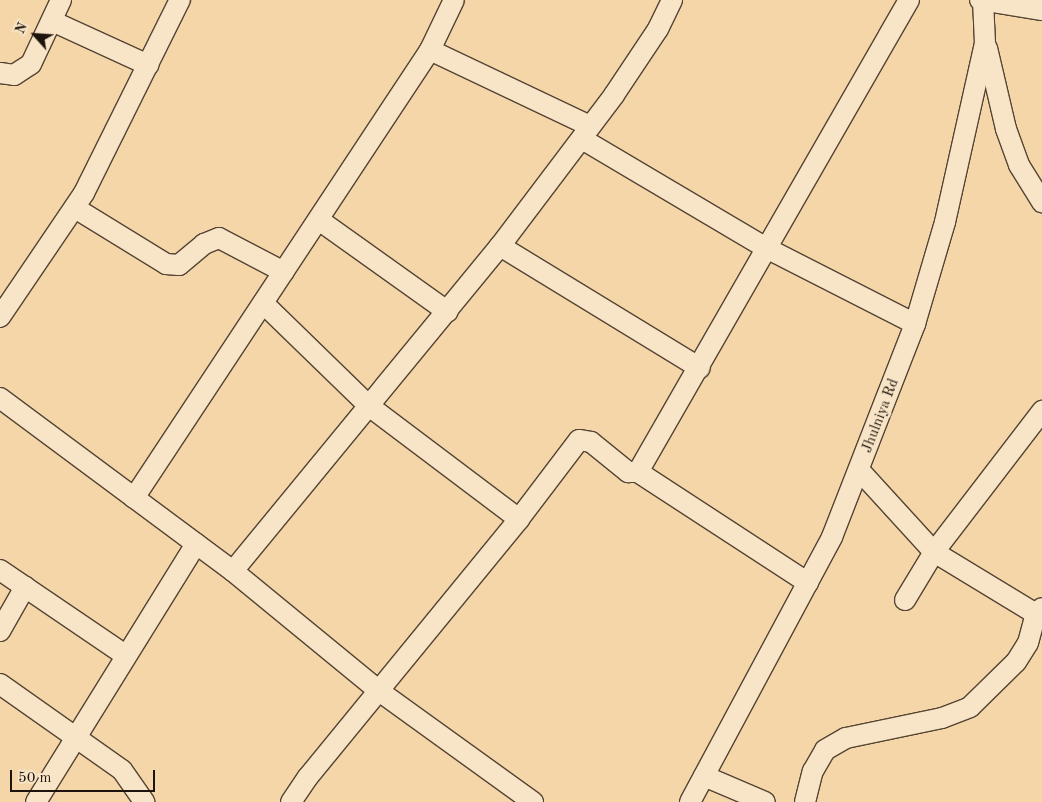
<!DOCTYPE html>
<html>
<head>
<meta charset="utf-8">
<style>
  body { margin:0 }
  #map { position:relative; width:1042px; height:802px; overflow:hidden; background:#f5d6a8; font-family:"Old Standard TT",serif }
  div>[style] { position:absolute }
  .roads { filter:drop-shadow(1px 0 #544434) drop-shadow(-1px 0 #544434) drop-shadow(0 1px #544434) drop-shadow(0 -1px #544434) }
  .minor>* { height:20px; margin:-10px; padding:0 10px; transform-origin:10px; border-radius:10px; background:#f8e4c6 }
  span { translate:-50% -50%; white-space:nowrap; text-align:center; line-height:1.15; -webkit-text-stroke:5px #f8e4c6; paint-order:stroke }
  .street-label { font-size:15px; color:#1e140d }
  .north { position:absolute; left:10px; top:10px; width:50px; height:50px; -webkit-text-stroke:4px #f8e4c6; paint-order:stroke; rotate:296deg; font-size:14px; font-weight:700; line-height:20px; text-align:center; color:#1e140d }
  .north::after { content:''; display:block; margin:auto; width:18px; height:22px; background:#1e140d; clip-path:polygon(50% 0,100% 100%,50% 72%,0 100%) }
  .scale { position:absolute; left:10px; top:770px; width:145px; height:22px; box-sizing:border-box; border:2px solid #1e140d; border-top:0; padding-left:6px; font-size:15px; line-height:18px; white-space:nowrap; color:#1e140d; -webkit-text-stroke:4px #f8e4c6; paint-order:stroke }
</style>
</head>
<body>
<div id="map">
  <div class="roads">
    <div class="minor">
      <div style="left:980px;top:0;width:63px;rotate:9.2deg"></div>
      <div style="left:52px;top:21px;width:106px;rotate:24.6deg"></div>
      <div style="left:987px;top:48px;width:83px;rotate:76.8deg"></div>
      <div style="left:1006px;top:129px;width:38px;rotate:70deg"></div>
      <div style="left:1019px;top:165px;width:44px;rotate:58.1deg"></div>
      <div style="left:430px;top:50px;width:177px;rotate:25.4deg"></div>
      <div style="left:0;top:73px;width:14px;rotate:8deg"></div>
      <div style="left:14px;top:75px;width:20px;rotate:-33deg"></div>
      <div style="left:31px;top:64px;width:71px;rotate:-64.9deg"></div>
      <div style="left:582px;top:139px;width:216px;rotate:30.6deg"></div>
      <div style="left:768px;top:249px;width:165px;rotate:27deg"></div>
      <div style="left:75px;top:208px;width:107px;rotate:31.6deg"></div>
      <div style="left:166px;top:264px;width:13px;rotate:4deg"></div>
      <div style="left:179px;top:265px;width:33px;rotate:-40deg"></div>
      <div style="left:204px;top:244px;width:16px;rotate:-22deg"></div>
      <div style="left:219px;top:238px;width:73px;rotate:27.6deg"></div>
      <div style="left:319px;top:220px;width:158px;rotate:35.5deg"></div>
      <div style="left:500px;top:246px;width:234px;rotate:31.4deg"></div>
      <div style="left:263px;top:303px;width:148px;rotate:44.2deg"></div>
      <div style="left:369px;top:406px;width:188px;rotate:37deg"></div>
      <div style="left:0;top:317px;width:150px;rotate:-55.9deg"></div>
      <div style="left:84px;top:193px;width:216px;rotate:-63.6deg"></div>
      <div style="left:0;top:398px;width:290px;rotate:36.6deg"></div>
      <div style="left:233px;top:571px;width:189px;rotate:39.4deg"></div>
      <div style="left:379px;top:691px;width:190px;rotate:35.8deg"></div>
      <div style="left:860px;top:471px;width:110px;rotate:47.6deg"></div>
      <div style="left:934px;top:552px;width:119px;rotate:31.3deg"></div>
      <div style="left:638px;top:472px;width:203px;rotate:33.1deg"></div>
      <div style="left:134px;top:498px;width:537px;rotate:-56.55deg"></div>
      <div style="left:430px;top:50px;width:55px;rotate:-64.4deg"></div>
      <div style="left:0;top:570px;width:151px;rotate:34.2deg"></div>
      <div style="left:233px;top:571px;width:421px;rotate:-50.6deg"></div>
      <div style="left:500px;top:246px;width:189px;rotate:-52.9deg"></div>
      <div style="left:614px;top:95px;width:79px;rotate:-56.3deg"></div>
      <div style="left:658px;top:29px;width:32px;rotate:-64deg"></div>
      <div style="left:905px;top:600px;width:56px;rotate:-58.9deg"></div>
      <div style="left:934px;top:552px;width:178px;rotate:-52.5deg"></div>
      <div style="left:0;top:631px;width:51px;rotate:-60.4deg"></div>
      <div style="left:0;top:684px;width:149px;rotate:35.2deg"></div>
      <div style="left:122px;top:770px;width:39px;rotate:55deg"></div>
      <div style="left:704px;top:776px;width:66px;rotate:23.1deg"></div>
      <div style="left:36px;top:802px;width:304px;rotate:-58.2deg"></div>
      <div style="left:291px;top:802px;width:30px;rotate:-56deg"></div>
      <div style="left:308px;top:777px;width:333px;rotate:-50.7deg"></div>
      <div style="left:519px;top:519px;width:99px;rotate:-52.8deg"></div>
      <div style="left:579px;top:440px;width:12px;rotate:9deg"></div>
      <div style="left:591px;top:442px;width:48px;rotate:39deg"></div>
      <div style="left:628px;top:472px;width:10px"></div>
      <div style="left:638px;top:472px;width:544px;rotate:-60.14deg"></div>
      <div style="left:690px;top:802px;width:301px;rotate:-61.8deg"></div>
      <div style="left:832px;top:537px;width:229px;rotate:-68.7deg"></div>
      <div style="left:915px;top:324px;width:106px;rotate:-73.6deg"></div>
      <div style="left:945px;top:222px;width:183px;rotate:-77.4deg"></div>
      <div style="left:985px;top:43px;width:43px;rotate:-92.7deg"></div>
      <div style="left:805px;top:802px;width:32px;rotate:-76deg"></div>
      <div style="left:813px;top:771px;width:24px;rotate:-60deg"></div>
      <div style="left:825px;top:750px;width:24px;rotate:-30deg"></div>
      <div style="left:846px;top:738px;width:98px;rotate:-11.8deg"></div>
      <div style="left:942px;top:718px;width:30px;rotate:-21deg"></div>
      <div style="left:970px;top:707px;width:64px;rotate:-44.4deg"></div>
      <div style="left:1016px;top:662px;width:22px;rotate:-58deg"></div>
      <div style="left:1028px;top:643px;width:30px;rotate:-75deg"></div>
      <div style="left:1036px;top:614px;width:8px;rotate:-45deg"></div>
    </div>
  </div>
  <div class="street-label">
    <span style="left:881px;top:416px;rotate:-69deg">Jhulniya Rd</span>
  </div>
  <div class="north">N</div>
  <div class="scale">50 m</div>
</div>
</body>
</html>
